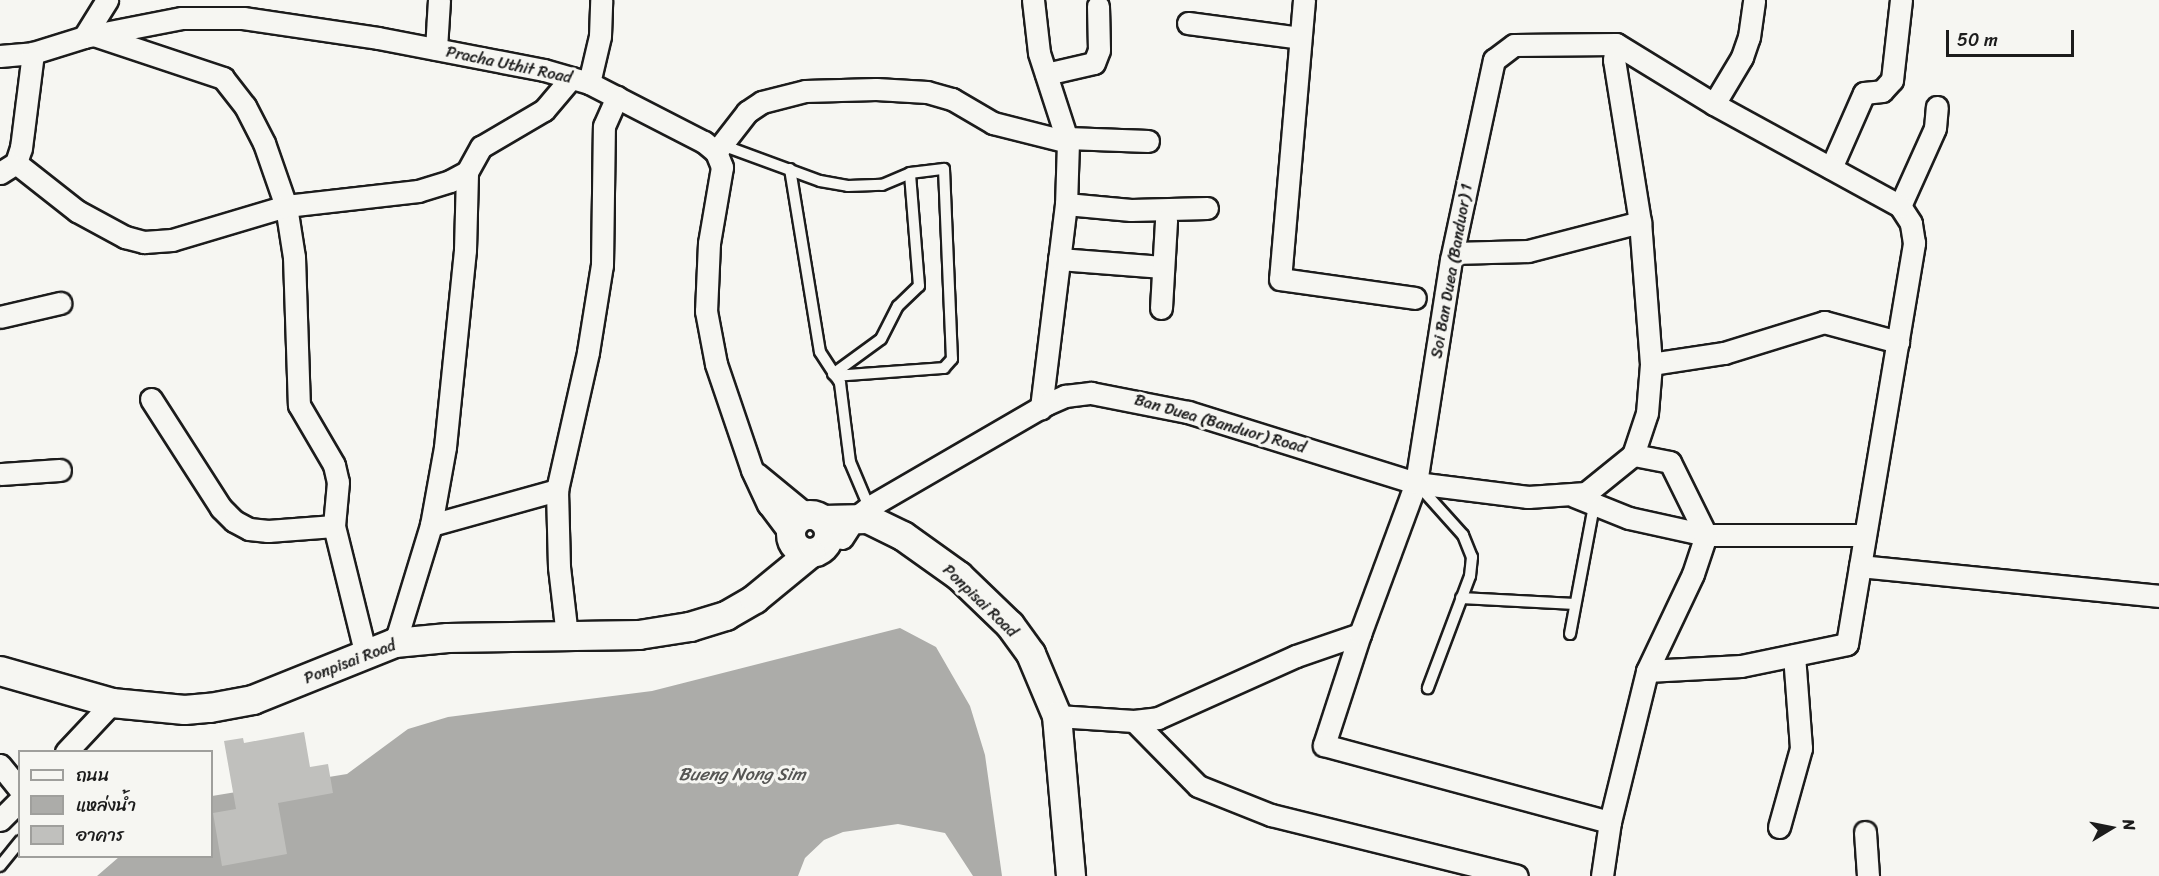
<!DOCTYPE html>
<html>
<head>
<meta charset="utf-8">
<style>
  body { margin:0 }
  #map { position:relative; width:2159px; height:876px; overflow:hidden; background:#f6f6f2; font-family:Sriracha,"Playpen Sans Thai",sans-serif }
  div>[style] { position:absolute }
  .water>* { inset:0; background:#acaca9 }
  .building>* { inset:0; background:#c0c0bd }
  .roads { filter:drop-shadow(2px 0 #1c1c1c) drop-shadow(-2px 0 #1c1c1c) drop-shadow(0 2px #1c1c1c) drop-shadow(0 -2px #1c1c1c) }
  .lane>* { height:10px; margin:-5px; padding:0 5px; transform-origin:5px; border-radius:5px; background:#f6f6f2 }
  .street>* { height:21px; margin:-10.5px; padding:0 10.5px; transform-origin:10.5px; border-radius:10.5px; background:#f6f6f2 }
  .secondary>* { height:28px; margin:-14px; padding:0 14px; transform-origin:14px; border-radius:14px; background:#f6f6f2 }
  .secondary>.ring { margin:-14px; padding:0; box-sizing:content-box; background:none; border:28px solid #f6f6f2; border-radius:50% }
  span { translate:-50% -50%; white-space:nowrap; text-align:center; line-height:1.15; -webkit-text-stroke:6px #f6f6f2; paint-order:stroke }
  .street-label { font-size:16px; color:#1c1c1c }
  .water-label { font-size:18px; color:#565654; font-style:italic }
  .legend { position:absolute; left:18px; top:750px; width:195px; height:108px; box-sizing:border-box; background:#f6f6f2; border:2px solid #9f9f9c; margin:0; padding:8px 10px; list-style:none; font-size:18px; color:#1c1c1c }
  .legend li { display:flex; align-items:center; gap:12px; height:30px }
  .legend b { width:30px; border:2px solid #9f9f9c }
  .north { position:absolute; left:2081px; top:798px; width:60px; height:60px; -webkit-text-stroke:4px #f6f6f2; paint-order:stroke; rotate:80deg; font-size:16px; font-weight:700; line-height:24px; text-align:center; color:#1c1c1c }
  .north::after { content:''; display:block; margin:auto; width:21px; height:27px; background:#1c1c1c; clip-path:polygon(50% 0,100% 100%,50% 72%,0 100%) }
  .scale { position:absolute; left:1946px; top:30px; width:128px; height:27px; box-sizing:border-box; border:3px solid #1c1c1c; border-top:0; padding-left:8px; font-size:18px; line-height:21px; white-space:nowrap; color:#1c1c1c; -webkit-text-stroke:4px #f6f6f2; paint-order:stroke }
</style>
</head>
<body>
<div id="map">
  <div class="water">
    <div style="clip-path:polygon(900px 628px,936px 647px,970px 706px,985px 755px,1002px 876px,973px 876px,945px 833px,898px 824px,843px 832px,824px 840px,805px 858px,798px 876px,97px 876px,119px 857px,212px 856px,212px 796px,347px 774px,408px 729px,448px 717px,652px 691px)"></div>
  </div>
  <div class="building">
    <div style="clip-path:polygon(304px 732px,310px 767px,328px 764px,333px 793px,278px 803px,287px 854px,222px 866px,213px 813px,236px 809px,224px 741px,243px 738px,244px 743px)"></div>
  </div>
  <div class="roads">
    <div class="lane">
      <div style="left:722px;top:145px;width:104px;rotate:20.2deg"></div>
      <div style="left:820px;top:181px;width:28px;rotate:10deg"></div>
      <div style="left:848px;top:186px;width:34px;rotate:-2deg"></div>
      <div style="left:882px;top:185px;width:30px;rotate:-23deg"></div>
      <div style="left:910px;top:173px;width:34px;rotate:-7deg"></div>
      <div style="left:944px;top:169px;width:190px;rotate:87.6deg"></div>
      <div style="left:952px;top:359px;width:12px;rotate:132deg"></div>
      <div style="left:944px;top:368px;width:109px;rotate:175.8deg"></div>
      <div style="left:790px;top:169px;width:185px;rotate:80.7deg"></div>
      <div style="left:820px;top:352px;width:37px;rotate:57deg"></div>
      <div style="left:840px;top:383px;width:80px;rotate:82.8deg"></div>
      <div style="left:850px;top:462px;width:49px;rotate:67.1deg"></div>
      <div style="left:833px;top:374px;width:59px;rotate:-36.1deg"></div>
      <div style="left:881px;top:339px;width:37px;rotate:-63deg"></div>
      <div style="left:898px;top:306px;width:29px;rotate:-44deg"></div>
      <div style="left:919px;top:286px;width:113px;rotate:-94.6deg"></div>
      <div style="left:1419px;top:486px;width:66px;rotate:48.1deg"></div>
      <div style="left:1463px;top:535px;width:24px;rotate:68deg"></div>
      <div style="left:1472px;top:557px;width:19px;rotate:96deg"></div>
      <div style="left:1470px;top:576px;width:120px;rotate:110.6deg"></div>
      <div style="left:1461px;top:598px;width:114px;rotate:3deg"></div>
      <div style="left:1570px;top:634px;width:130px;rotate:-79.4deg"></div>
      <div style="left:0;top:866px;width:32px;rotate:-51deg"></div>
    </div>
    <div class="street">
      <div style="left:1033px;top:0;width:53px;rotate:83.5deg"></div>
      <div style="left:1039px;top:53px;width:94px;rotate:72deg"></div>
      <div style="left:1068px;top:142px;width:62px;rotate:91.8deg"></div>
      <div style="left:1066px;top:204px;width:206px;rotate:97deg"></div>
      <div style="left:1304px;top:0;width:280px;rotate:94.9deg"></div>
      <div style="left:1280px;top:279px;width:136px;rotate:8deg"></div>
      <div style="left:1188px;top:23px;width:113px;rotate:7.6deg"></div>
      <div style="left:97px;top:36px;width:133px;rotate:18.4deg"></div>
      <div style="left:223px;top:78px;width:36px;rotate:52deg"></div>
      <div style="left:245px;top:106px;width:42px;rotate:62.8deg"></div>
      <div style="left:264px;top:143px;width:67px;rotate:70.8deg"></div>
      <div style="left:286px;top:206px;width:52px;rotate:81.1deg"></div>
      <div style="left:294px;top:257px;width:148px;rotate:88.1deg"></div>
      <div style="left:299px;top:405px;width:69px;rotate:59.7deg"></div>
      <div style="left:334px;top:465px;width:17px;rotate:77deg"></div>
      <div style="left:338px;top:482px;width:44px;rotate:95.2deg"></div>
      <div style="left:334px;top:526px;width:133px;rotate:76.1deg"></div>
      <div style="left:84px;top:37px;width:44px;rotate:-58.1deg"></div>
      <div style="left:436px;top:49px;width:49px;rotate:-86.5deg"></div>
      <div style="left:0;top:56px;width:33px;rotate:-5deg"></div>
      <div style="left:33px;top:53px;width:53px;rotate:-17.4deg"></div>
      <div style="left:84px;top:37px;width:100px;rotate:-11deg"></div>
      <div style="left:182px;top:18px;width:61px"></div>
      <div style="left:243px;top:18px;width:136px;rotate:8.4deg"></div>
      <div style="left:378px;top:38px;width:169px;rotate:10.9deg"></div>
      <div style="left:544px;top:70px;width:47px;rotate:16.1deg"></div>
      <div style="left:589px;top:83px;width:129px;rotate:27.2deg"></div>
      <div style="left:704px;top:142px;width:16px;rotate:40deg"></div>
      <div style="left:716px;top:152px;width:16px;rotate:68deg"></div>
      <div style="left:722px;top:167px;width:77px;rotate:99.7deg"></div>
      <div style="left:709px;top:243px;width:68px;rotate:92.5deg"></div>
      <div style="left:706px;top:311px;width:54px;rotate:79.3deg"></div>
      <div style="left:716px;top:364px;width:112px;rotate:71.2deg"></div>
      <div style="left:752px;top:470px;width:38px;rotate:65deg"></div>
      <div style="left:768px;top:504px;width:39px;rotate:53deg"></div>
      <div style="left:1046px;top:74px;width:49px;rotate:-12.9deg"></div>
      <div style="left:1094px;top:63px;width:14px;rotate:-69deg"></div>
      <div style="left:1099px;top:50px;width:44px;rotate:-91.3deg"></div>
      <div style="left:589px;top:83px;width:48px;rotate:-76.8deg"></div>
      <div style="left:600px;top:36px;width:36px;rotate:-88deg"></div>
      <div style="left:1067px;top:138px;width:81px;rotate:2.1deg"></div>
      <div style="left:716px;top:152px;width:51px;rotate:-52.2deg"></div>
      <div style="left:747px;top:112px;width:18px;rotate:-34deg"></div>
      <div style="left:762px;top:102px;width:44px;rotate:-14.3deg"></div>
      <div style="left:805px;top:91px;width:71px;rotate:-1.6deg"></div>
      <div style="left:876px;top:89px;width:51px;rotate:3.4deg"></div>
      <div style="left:927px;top:92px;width:26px;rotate:16deg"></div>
      <div style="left:952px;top:99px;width:48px;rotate:30.3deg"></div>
      <div style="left:993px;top:123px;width:77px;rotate:14.2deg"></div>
      <div style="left:16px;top:163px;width:78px;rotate:38.2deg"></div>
      <div style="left:77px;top:211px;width:55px;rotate:28.4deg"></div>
      <div style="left:125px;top:237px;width:20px;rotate:15deg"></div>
      <div style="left:144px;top:242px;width:28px;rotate:-4deg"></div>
      <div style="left:172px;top:240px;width:119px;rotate:-16.6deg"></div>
      <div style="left:286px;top:206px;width:133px;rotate:-6.5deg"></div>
      <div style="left:418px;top:191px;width:34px;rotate:-17deg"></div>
      <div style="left:450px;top:181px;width:19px;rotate:-28deg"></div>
      <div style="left:467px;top:172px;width:29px;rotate:-61deg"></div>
      <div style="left:481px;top:147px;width:73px;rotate:-30.4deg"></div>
      <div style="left:544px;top:110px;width:42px;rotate:-49.8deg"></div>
      <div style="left:1831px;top:168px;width:82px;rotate:-66.3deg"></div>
      <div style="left:1864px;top:93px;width:18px;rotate:-6deg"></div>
      <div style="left:1882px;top:91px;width:15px;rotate:-48deg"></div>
      <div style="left:1892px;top:80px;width:81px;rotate:-83.6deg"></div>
      <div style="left:0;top:173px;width:19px;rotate:-32deg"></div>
      <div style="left:16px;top:163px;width:16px;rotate:-72deg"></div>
      <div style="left:21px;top:148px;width:96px;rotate:-82.8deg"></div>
      <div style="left:1066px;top:204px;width:65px;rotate:5.3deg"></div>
      <div style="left:1131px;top:210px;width:76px;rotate:-1.5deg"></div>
      <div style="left:1900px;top:206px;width:85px;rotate:-65.8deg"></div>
      <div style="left:1935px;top:128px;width:21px;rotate:-85deg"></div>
      <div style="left:1453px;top:253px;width:75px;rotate:-1.5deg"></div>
      <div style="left:1528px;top:251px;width:116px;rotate:-14.5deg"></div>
      <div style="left:1059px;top:259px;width:104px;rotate:4.4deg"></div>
      <div style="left:1161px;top:308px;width:88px;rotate:-86.7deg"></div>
      <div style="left:0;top:317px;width:62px;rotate:-13.1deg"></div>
      <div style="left:1651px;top:364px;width:74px;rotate:-8.6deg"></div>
      <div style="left:1724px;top:353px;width:105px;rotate:-17.2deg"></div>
      <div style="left:1824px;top:322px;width:77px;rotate:15.1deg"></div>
      <div style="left:151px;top:399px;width:130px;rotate:57.3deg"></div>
      <div style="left:221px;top:508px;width:18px;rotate:45deg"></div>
      <div style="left:234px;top:521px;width:17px;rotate:28deg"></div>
      <div style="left:249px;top:529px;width:19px;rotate:6deg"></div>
      <div style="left:268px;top:531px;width:66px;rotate:-4.3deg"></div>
      <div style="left:0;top:474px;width:60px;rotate:-3.8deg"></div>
      <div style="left:757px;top:474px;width:65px;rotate:39.4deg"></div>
      <div style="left:1574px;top:496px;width:59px;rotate:21.8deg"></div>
      <div style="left:1629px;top:518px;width:79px;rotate:12.4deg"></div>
      <div style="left:1706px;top:535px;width:159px"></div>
      <div style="left:431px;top:525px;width:131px;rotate:-15.5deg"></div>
      <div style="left:842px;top:538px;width:24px;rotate:-57deg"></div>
      <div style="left:855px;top:518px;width:18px;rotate:-38deg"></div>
      <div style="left:869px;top:507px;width:206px;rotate:-30.1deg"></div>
      <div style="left:1047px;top:404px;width:20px;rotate:-24deg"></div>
      <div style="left:1065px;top:396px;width:26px;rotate:-7deg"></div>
      <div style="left:1091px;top:393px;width:99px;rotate:11.1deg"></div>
      <div style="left:1188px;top:412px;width:239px;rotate:17.3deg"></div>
      <div style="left:1416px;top:483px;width:113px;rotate:7.1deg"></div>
      <div style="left:1528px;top:497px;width:58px;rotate:-3.9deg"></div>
      <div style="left:1586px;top:493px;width:60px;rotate:-39deg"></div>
      <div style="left:1633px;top:455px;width:44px;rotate:-71.6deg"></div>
      <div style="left:1647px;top:413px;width:49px;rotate:-85.3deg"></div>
      <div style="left:1651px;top:364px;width:142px;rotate:-94.4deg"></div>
      <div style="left:1640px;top:222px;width:164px;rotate:-99.1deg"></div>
      <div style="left:1614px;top:60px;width:16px;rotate:-83deg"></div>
      <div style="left:1860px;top:566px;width:301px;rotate:5.7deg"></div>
      <div style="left:1360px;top:634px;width:117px;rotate:108deg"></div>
      <div style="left:1324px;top:745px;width:296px;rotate:15.1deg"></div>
      <div style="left:567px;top:636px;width:69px;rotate:-96.6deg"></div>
      <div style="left:559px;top:567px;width:77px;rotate:-91.5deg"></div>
      <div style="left:557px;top:490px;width:141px;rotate:-77.3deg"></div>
      <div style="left:588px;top:352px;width:88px;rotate:-80.9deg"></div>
      <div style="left:602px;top:265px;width:139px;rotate:-89.2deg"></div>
      <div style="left:604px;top:126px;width:32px;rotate:-66deg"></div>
      <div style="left:395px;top:643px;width:123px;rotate:-73deg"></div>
      <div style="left:431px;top:525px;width:79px;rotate:-79.8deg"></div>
      <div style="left:445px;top:447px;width:198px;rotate:-84.2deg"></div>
      <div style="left:465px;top:250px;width:78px;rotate:-88.5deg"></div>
      <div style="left:1647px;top:671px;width:94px;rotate:-3deg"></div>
      <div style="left:1741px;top:666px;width:108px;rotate:-11.7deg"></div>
      <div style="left:1847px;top:644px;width:407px;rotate:-80.5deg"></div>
      <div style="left:1914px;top:243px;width:20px;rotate:-99deg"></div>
      <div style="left:1911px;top:223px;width:20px;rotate:-123deg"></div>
      <div style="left:1900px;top:206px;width:212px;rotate:-151.3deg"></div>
      <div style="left:1057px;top:716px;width:77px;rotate:3.7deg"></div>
      <div style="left:1134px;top:721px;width:24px;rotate:-7deg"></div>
      <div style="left:1158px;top:718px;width:151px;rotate:-24.2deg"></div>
      <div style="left:1296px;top:656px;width:68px;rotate:-19deg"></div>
      <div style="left:1360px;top:634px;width:161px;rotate:-69.7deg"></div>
      <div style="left:1416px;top:483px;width:226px;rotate:-81.1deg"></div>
      <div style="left:1451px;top:260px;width:205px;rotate:-77.9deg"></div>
      <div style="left:1494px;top:60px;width:25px;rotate:-37deg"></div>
      <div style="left:1514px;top:45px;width:102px;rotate:-0.6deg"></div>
      <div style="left:1616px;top:44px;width:115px;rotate:31.5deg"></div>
      <div style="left:1714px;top:104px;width:55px;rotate:-59.2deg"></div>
      <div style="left:1742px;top:57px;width:21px;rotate:-71deg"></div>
      <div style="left:1749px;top:37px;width:37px;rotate:-82deg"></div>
      <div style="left:1134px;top:721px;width:91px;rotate:45.4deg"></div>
      <div style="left:1198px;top:786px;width:79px;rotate:21.7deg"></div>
      <div style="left:1271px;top:815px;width:253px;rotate:13.9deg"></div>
      <div style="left:66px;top:752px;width:67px;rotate:-46.8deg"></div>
      <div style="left:0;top:765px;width:32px;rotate:51deg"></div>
      <div style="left:0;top:820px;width:28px;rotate:-45deg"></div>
      <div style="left:1779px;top:827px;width:82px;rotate:-74.4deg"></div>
      <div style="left:1801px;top:748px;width:93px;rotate:-94.3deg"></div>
      <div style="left:1865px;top:832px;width:44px;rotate:86.1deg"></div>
      <div style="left:1602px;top:876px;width:55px;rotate:-81.6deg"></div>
      <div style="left:1610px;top:822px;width:155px;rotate:-76.2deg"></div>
      <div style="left:1647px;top:671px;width:107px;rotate:-64.6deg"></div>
      <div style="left:1693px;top:574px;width:41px;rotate:-71.6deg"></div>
      <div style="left:1706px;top:535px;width:81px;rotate:-116.3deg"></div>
      <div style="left:1670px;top:462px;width:38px;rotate:-169deg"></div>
    </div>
    <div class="secondary">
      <div class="ring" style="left:791px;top:515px;width:10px;height:10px"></div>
      <div style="left:823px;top:520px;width:45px;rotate:-1.3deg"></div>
      <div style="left:868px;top:519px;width:39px;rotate:26deg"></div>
      <div style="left:903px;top:536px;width:69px;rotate:35.5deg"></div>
      <div style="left:959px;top:576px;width:71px;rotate:43.9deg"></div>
      <div style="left:1010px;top:625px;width:36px;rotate:54deg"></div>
      <div style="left:1031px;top:654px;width:67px;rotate:67.2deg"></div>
      <div style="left:1057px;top:716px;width:161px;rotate:85deg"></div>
      <div style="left:0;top:671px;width:116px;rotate:15.9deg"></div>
      <div style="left:112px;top:703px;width:73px;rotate:5.5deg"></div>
      <div style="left:185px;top:710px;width:25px;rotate:-5deg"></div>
      <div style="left:210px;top:708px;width:44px;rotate:-10.5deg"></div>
      <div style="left:253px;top:700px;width:153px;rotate:-21.9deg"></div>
      <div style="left:395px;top:643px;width:53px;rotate:-5.4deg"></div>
      <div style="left:448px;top:638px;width:191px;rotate:-0.9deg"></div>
      <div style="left:639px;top:635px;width:52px;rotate:-8.9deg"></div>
      <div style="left:690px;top:627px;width:38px;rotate:-17deg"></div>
      <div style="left:726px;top:616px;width:34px;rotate:-30deg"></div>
      <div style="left:755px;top:599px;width:72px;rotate:-39.4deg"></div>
    </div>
  </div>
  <div class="street-label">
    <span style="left:509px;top:65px;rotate:12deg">Pracha Uthit Road</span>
    <span style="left:1452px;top:271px;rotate:-80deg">Soi Ban Duea (Banduor) 1</span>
    <span style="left:1220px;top:424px;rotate:16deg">Ban Duea (Banduor) Road</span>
    <span style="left:980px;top:601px;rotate:44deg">Ponpisai Road</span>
    <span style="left:350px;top:662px;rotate:-21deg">Ponpisai Road</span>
  </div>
  <div class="water-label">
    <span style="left:742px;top:774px">Bueng Nong Sim</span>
  </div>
  <ul class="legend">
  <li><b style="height:8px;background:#f6f6f2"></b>ถนน</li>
  <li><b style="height:16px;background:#acaca9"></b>แหล่งน้ำ</li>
  <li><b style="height:16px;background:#c0c0bd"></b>อาคาร</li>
  </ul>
  <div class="north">N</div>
  <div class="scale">50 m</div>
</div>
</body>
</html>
